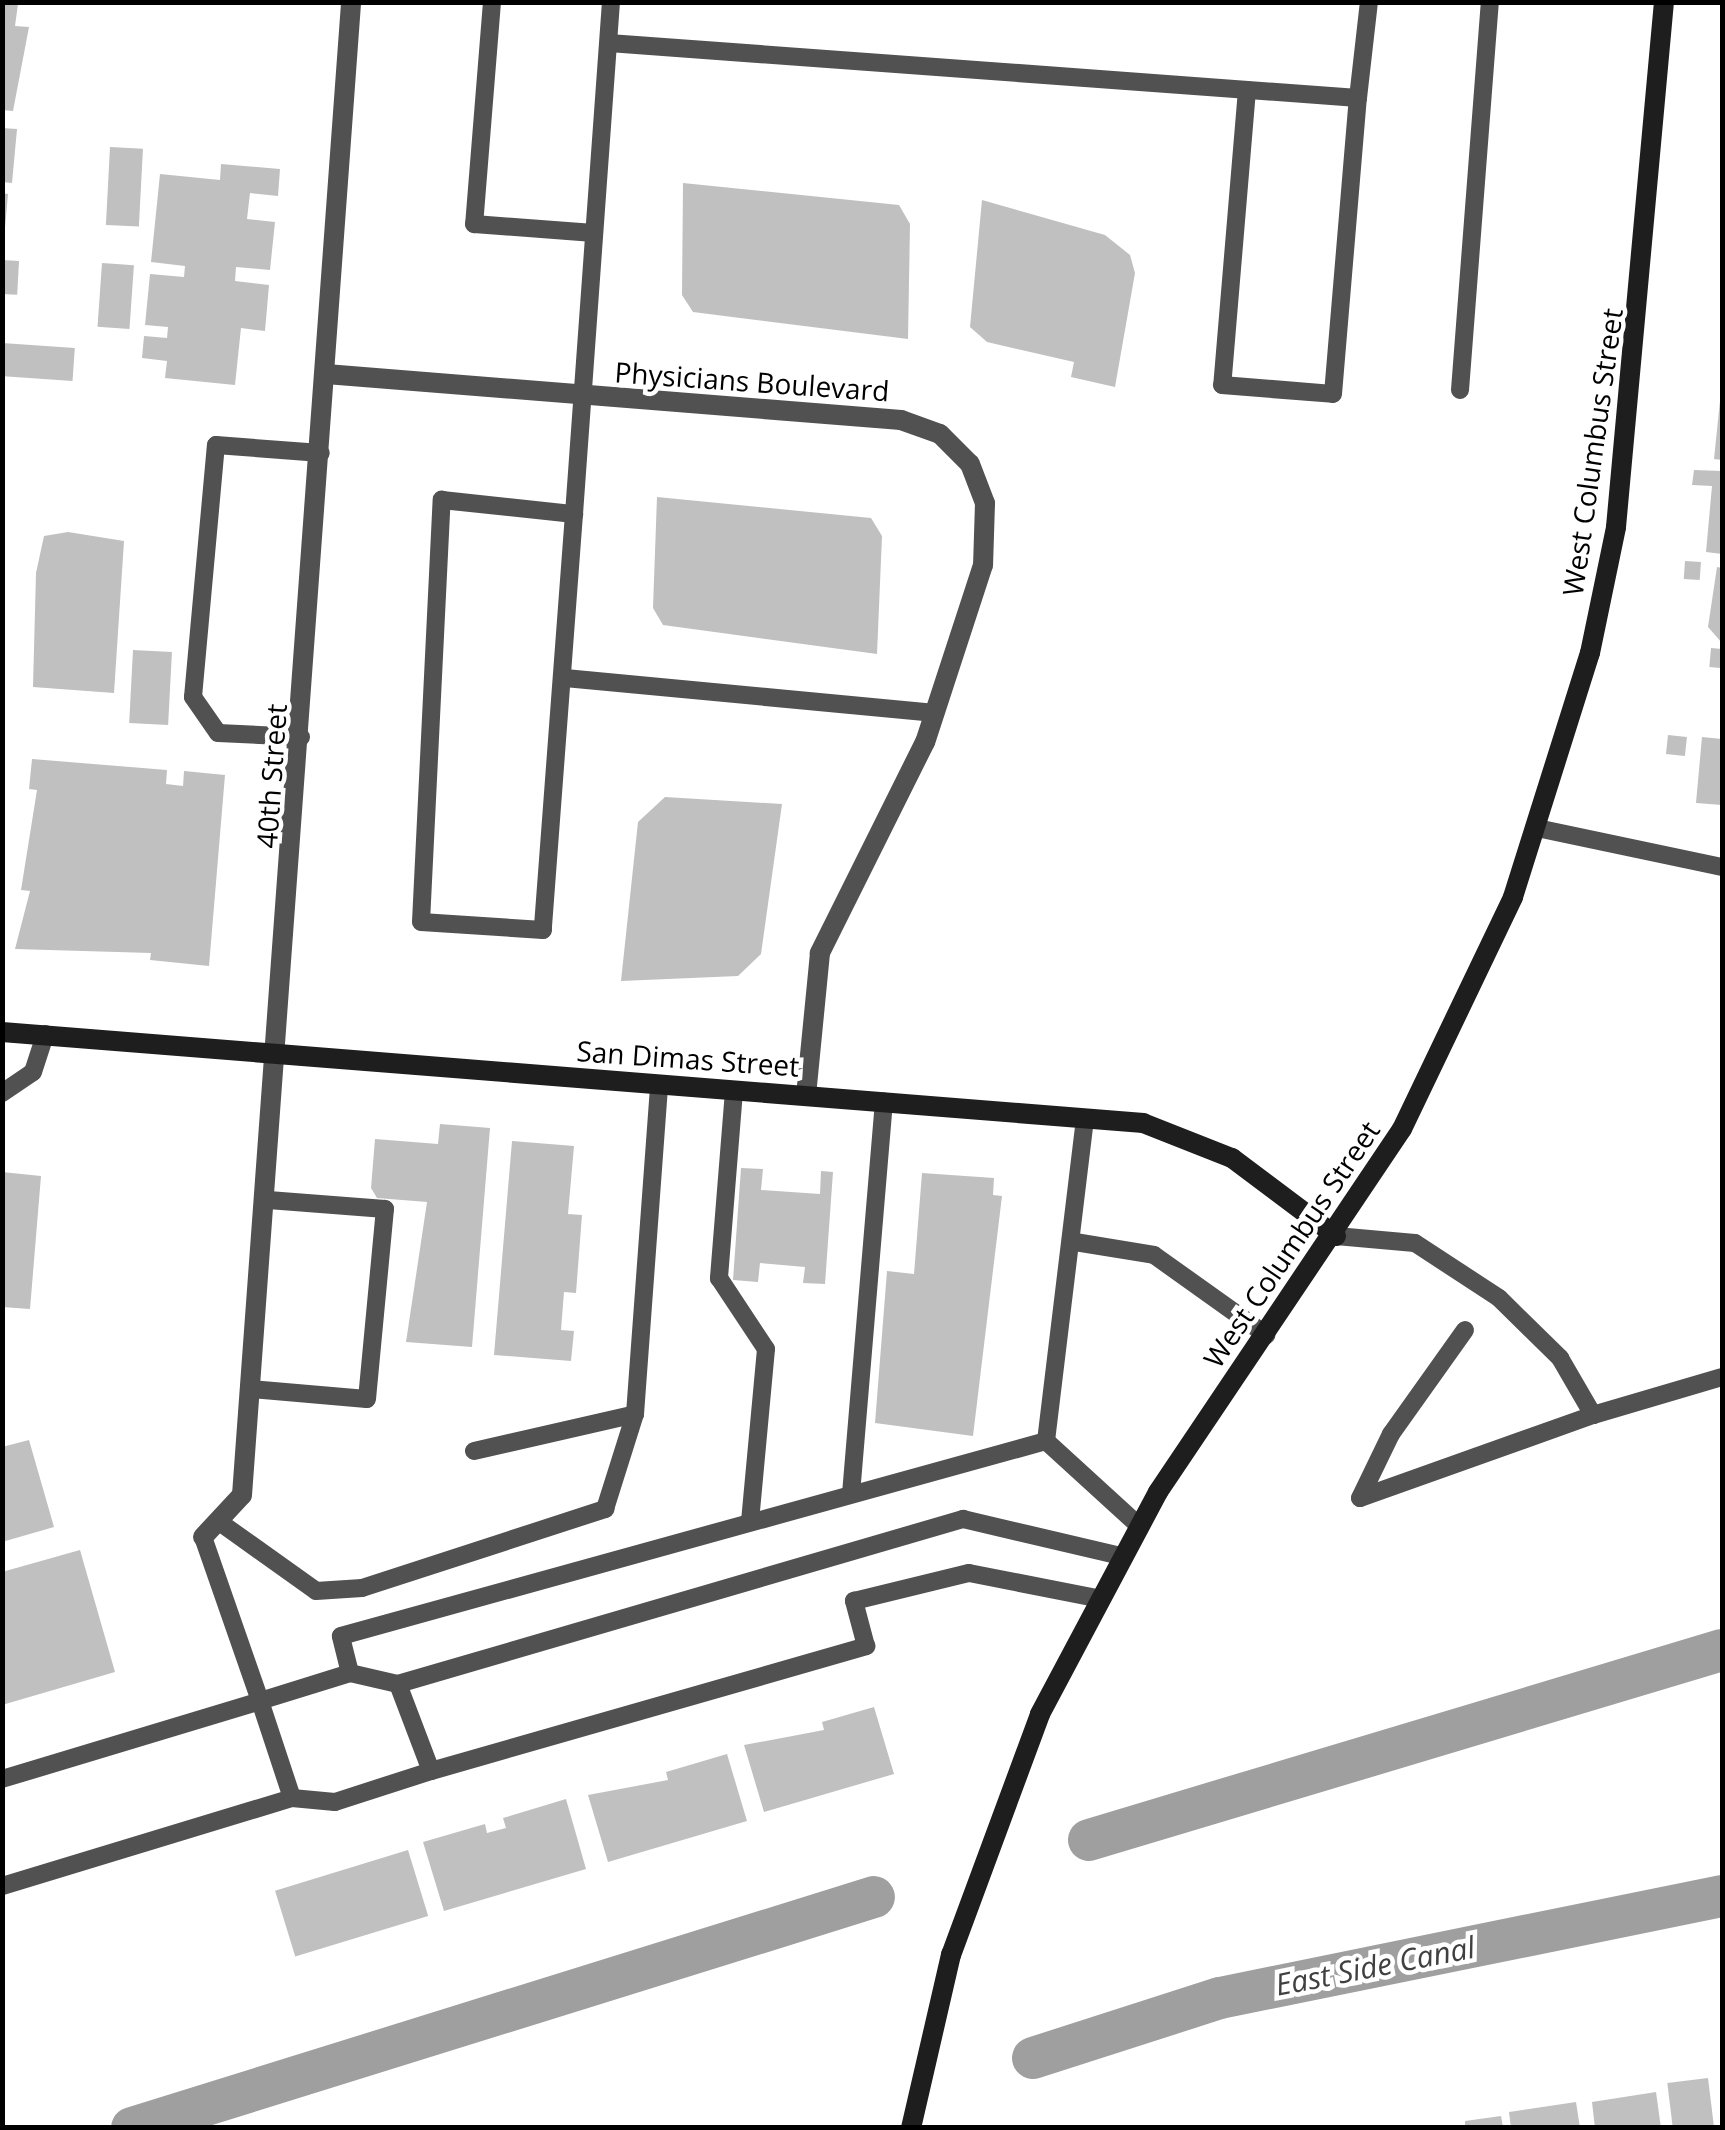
<!DOCTYPE html>
<html>
<head>
<meta charset="utf-8">
<style>
  body { margin:0 }
  #map { position:relative; width:1725px; height:2130px; overflow:hidden; background:#fff; font-family:"Open Sans",sans-serif }
  div>[style] { position:absolute }
  .canal>* { height:42px; margin:-21px; padding:0 21px; transform-origin:21px; border-radius:21px; background:#9f9f9f }
  .building>* { inset:0; background:#c0c0c0; transform-origin:0 0 }
  .lane>* { height:18px; margin:-9px; padding:0 9px; transform-origin:9px; border-radius:9px; background:#515151 }
  .street>* { height:20px; margin:-10px; padding:0 10px; transform-origin:10px; border-radius:10px; background:#515151 }
  .secondary>* { height:20px; margin:-10px; padding:0 10px; transform-origin:10px; border-radius:10px; background:#1e1e1e }
  span { translate:-50% -50%; white-space:nowrap; text-align:center; line-height:1.15; -webkit-text-stroke:9px #fff; paint-order:stroke }
  .street-label { font-size:28px; color:#000 }
  .water-label { font-size:30px; color:#404040; font-style:italic }
  .frame { position:absolute; inset:0; border:5px solid #000; pointer-events:none }
</style>
</head>
<body>
<div id="map">
  <div class="canal">
    <div style="left:1089px;top:1840px;width:661px;rotate:-16.71deg"></div>
    <div style="left:1033px;top:2058px;width:196px;rotate:-17.8deg"></div>
    <div style="left:1220px;top:1998px;width:512px;rotate:-11.49deg"></div>
    <div style="left:132px;top:2128px;width:777px;rotate:-17.29deg"></div>
  </div>
  <div class="building">
    <div style="clip-path:polygon(2px 3px,18px 4px,15px 26px,29px 27px,13px 111px,2px 110px)"></div>
    <div style="clip-path:polygon(2px 128px,17px 129px,12px 183px,2px 182px)"></div>
    <div style="left:110px;top:147px;width:33px;height:78px;rotate:3deg"></div>
    <div style="clip-path:polygon(221px 164px,280px 169px,278px 196px,250px 193px,247px 219px,275px 222px,270px 270px,236px 267px,235px 281px,269px 285px,265px 331px,241px 328px,235px 385px,165px 378px,167px 361px,142px 358px,144px 336px,167px 338px,168px 327px,145px 325px,150px 274px,184px 277px,185px 266px,151px 262px,160px 174px,220px 180px)"></div>
    <div style="clip-path:polygon(683px 183px,899px 205px,910px 224px,908px 339px,693px 312px,682px 295px)"></div>
    <div style="clip-path:polygon(2px 193px,8px 194px,5px 228px,2px 228px)"></div>
    <div style="clip-path:polygon(982px 200px,1105px 235px,1130px 255px,1135px 273px,1115px 387px,1071px 377px,1074px 362px,987px 342px,970px 327px)"></div>
    <div style="left:2px;top:260px;width:17px;height:34px;rotate:3deg"></div>
    <div style="left:102px;top:263px;width:32px;height:64px;rotate:4deg"></div>
    <div style="left:2px;top:343px;width:73px;height:33px;rotate:4deg"></div>
    <div style="clip-path:polygon(1720px 401px,1722px 402px,1722px 460px,1714px 459px)"></div>
    <div style="clip-path:polygon(1694px 470px,1722px 471px,1722px 554px,1706px 552px,1712px 486px,1692px 485px)"></div>
    <div style="clip-path:polygon(657px 497px,871px 518px,882px 536px,877px 654px,663px 625px,653px 608px)"></div>
    <div style="clip-path:polygon(68px 532px,124px 541px,114px 693px,33px 687px,36px 573px,44px 536px)"></div>
    <div style="left:1685px;top:561px;width:16px;height:18px;rotate:4deg"></div>
    <div style="clip-path:polygon(1717px 567px,1722px 568px,1722px 643px,1708px 627px)"></div>
    <div style="left:1711px;top:648px;width:11px;height:19px;rotate:5deg"></div>
    <div style="left:133px;top:650px;width:39px;height:73px;rotate:3deg"></div>
    <div style="left:1668px;top:735px;width:19px;height:19px;rotate:6deg"></div>
    <div style="clip-path:polygon(1702px 737px,1722px 739px,1722px 805px,1696px 803px)"></div>
    <div style="clip-path:polygon(32px 759px,167px 770px,166px 784px,183px 786px,184px 771px,225px 775px,209px 966px,150px 960px,151px 953px,15px 949px,30px 891px,21px 890px,37px 790px,29px 789px)"></div>
    <div style="clip-path:polygon(665px 797px,782px 804px,761px 954px,738px 976px,621px 981px,638px 822px)"></div>
    <div style="clip-path:polygon(440px 1124px,490px 1128px,472px 1347px,406px 1342px,427px 1202px,377px 1198px,371px 1188px,375px 1139px,438px 1144px)"></div>
    <div style="clip-path:polygon(512px 1141px,574px 1146px,568px 1214px,582px 1215px,576px 1293px,564px 1292px,561px 1330px,574px 1331px,571px 1361px,494px 1355px)"></div>
    <div style="clip-path:polygon(741px 1168px,763px 1169px,761px 1190px,820px 1194px,821px 1171px,833px 1172px,825px 1284px,803px 1283px,805px 1267px,760px 1263px,758px 1282px,733px 1280px)"></div>
    <div style="clip-path:polygon(2px 1172px,41px 1176px,30px 1309px,2px 1307px)"></div>
    <div style="clip-path:polygon(922px 1173px,994px 1178px,993px 1195px,1002px 1196px,973px 1436px,875px 1423px,887px 1271px,914px 1274px)"></div>
    <div style="clip-path:polygon(29px 1440px,54px 1527px,2px 1542px,2px 1447px)"></div>
    <div style="clip-path:polygon(80px 1550px,115px 1672px,2px 1705px,2px 1572px)"></div>
    <div style="clip-path:polygon(874px 1707px,894px 1774px,764px 1812px,744px 1745px,824px 1730px,822px 1722px)"></div>
    <div style="clip-path:polygon(727px 1754px,747px 1821px,608px 1862px,588px 1795px,668px 1780px,666px 1772px)"></div>
    <div style="clip-path:polygon(566px 1799px,586px 1869px,444px 1911px,423px 1842px,485px 1824px,487px 1833px,506px 1828px,503px 1818px)"></div>
    <div style="left:408px;top:1850px;width:69px;height:139px;rotate:73deg"></div>
    <div style="left:1708px;top:2078px;width:50px;height:41px;rotate:83deg"></div>
    <div style="clip-path:polygon(1656px 2092px,1661px 2128px,1595px 2128px,1592px 2102px)"></div>
    <div style="clip-path:polygon(1576px 2102px,1580px 2128px,1511px 2128px,1509px 2112px)"></div>
    <div style="clip-path:polygon(1501px 2116px,1503px 2128px,1465px 2128px,1465px 2121px)"></div>
  </div>
  <div class="lane">
    <div style="left:492px;top:2px;width:223px;rotate:94.6deg"></div>
    <div style="left:474px;top:224px;width:120px;rotate:4.3deg"></div>
    <div style="left:609px;top:43px;width:751px;rotate:4.2deg"></div>
    <div style="left:1358px;top:98px;width:97px;rotate:-83.5deg"></div>
    <div style="left:1247px;top:90px;width:296px;rotate:94.8deg"></div>
    <div style="left:1222px;top:385px;width:111px;rotate:4.6deg"></div>
    <div style="left:1333px;top:394px;width:297px;rotate:-85.2deg"></div>
    <div style="left:1460px;top:390px;width:389px;rotate:-85.6deg"></div>
    <div style="left:442px;top:500px;width:133px;rotate:6.1deg"></div>
    <div style="left:574px;top:514px;width:417px;rotate:94.3deg"></div>
    <div style="left:543px;top:930px;width:122px;rotate:-176.2deg"></div>
    <div style="left:421px;top:922px;width:423px;rotate:-87.2deg"></div>
    <div style="left:574px;top:514px;width:513px;rotate:-85.87deg"></div>
    <div style="left:565px;top:678px;width:372px;rotate:5.4deg"></div>
    <div style="left:301px;top:737px;width:83px;rotate:-177.2deg"></div>
    <div style="left:218px;top:733px;width:44px;rotate:-124.8deg"></div>
    <div style="left:193px;top:697px;width:253px;rotate:-84.8deg"></div>
    <div style="left:216px;top:445px;width:105px;rotate:4.4deg"></div>
    <div style="left:1537px;top:828px;width:189px;rotate:11.9deg"></div>
    <div style="left:734px;top:1091px;width:188px;rotate:94.6deg"></div>
    <div style="left:719px;top:1278px;width:85px;rotate:56.5deg"></div>
    <div style="left:766px;top:1349px;width:174px;rotate:95.3deg"></div>
    <div style="left:2px;top:1093px;width:37px;rotate:-34deg"></div>
    <div style="left:33px;top:1072px;width:40px;rotate:-72deg"></div>
    <div style="left:1336px;top:1236px;width:79px;rotate:5.1deg"></div>
    <div style="left:1415px;top:1243px;width:100px;rotate:33.2deg"></div>
    <div style="left:1499px;top:1298px;width:86px;rotate:44.5deg"></div>
    <div style="left:1560px;top:1358px;width:66px;rotate:59.9deg"></div>
    <div style="left:1593px;top:1415px;width:134px;rotate:-16.4deg"></div>
    <div style="left:1075px;top:1242px;width:80px;rotate:9.3deg"></div>
    <div style="left:1154px;top:1255px;width:138px;rotate:35.5deg"></div>
    <div style="left:1465px;top:1330px;width:128px;rotate:125.4deg"></div>
    <div style="left:1391px;top:1434px;width:71px;rotate:115.8deg"></div>
    <div style="left:1360px;top:1498px;width:247px;rotate:-19.6deg"></div>
    <div style="left:252px;top:1389px;width:115px;rotate:5deg"></div>
    <div style="left:367px;top:1399px;width:191px;rotate:-84.6deg"></div>
    <div style="left:385px;top:1209px;width:117px;rotate:-175.6deg"></div>
    <div style="left:1046px;top:1441px;width:126px;rotate:42.4deg"></div>
    <div style="left:474px;top:1451px;width:165px;rotate:-12.9deg"></div>
    <div style="left:851px;top:1494px;width:394px;rotate:-85.2deg"></div>
    <div style="left:218px;top:1521px;width:120px;rotate:35.5deg"></div>
    <div style="left:316px;top:1591px;width:46px;rotate:-3.7deg"></div>
    <div style="left:362px;top:1588px;width:256px;rotate:-18deg"></div>
    <div style="left:605px;top:1509px;width:100px;rotate:-72.5deg"></div>
    <div style="left:635px;top:1414px;width:331px;rotate:-85.8deg"></div>
    <div style="left:203px;top:1537px;width:174px;rotate:70.8deg"></div>
    <div style="left:260px;top:1701px;width:94px;rotate:-17.3deg"></div>
    <div style="left:350px;top:1673px;width:38px;rotate:-104deg"></div>
    <div style="left:341px;top:1636px;width:731px;rotate:-15.46deg"></div>
    <div style="left:1046px;top:1441px;width:325px;rotate:-83.1deg"></div>
    <div style="left:350px;top:1673px;width:49px;rotate:12.9deg"></div>
    <div style="left:398px;top:1684px;width:589px;rotate:-16.28deg"></div>
    <div style="left:963px;top:1519px;width:162px;rotate:13.2deg"></div>
    <div style="left:398px;top:1684px;width:93px;rotate:69.2deg"></div>
    <div style="left:431px;top:1771px;width:453px;rotate:-16deg"></div>
    <div style="left:866px;top:1646px;width:47px;rotate:-104.9deg"></div>
    <div style="left:854px;top:1601px;width:118px;rotate:-13.7deg"></div>
    <div style="left:969px;top:1573px;width:129px;rotate:11.1deg"></div>
    <div style="left:2px;top:1779px;width:270px;rotate:-16.8deg"></div>
    <div style="left:260px;top:1701px;width:102px;rotate:71.7deg"></div>
    <div style="left:292px;top:1798px;width:303px;rotate:163.1deg"></div>
    <div style="left:292px;top:1798px;width:43px;rotate:5.3deg"></div>
    <div style="left:335px;top:1802px;width:101px;rotate:-17.9deg"></div>
  </div>
  <div class="street">
    <div style="left:326px;top:374px;width:577px;rotate:4.57deg"></div>
    <div style="left:901px;top:420px;width:41px;rotate:19.7deg"></div>
    <div style="left:940px;top:434px;width:42px;rotate:45deg"></div>
    <div style="left:970px;top:464px;width:42px;rotate:69deg"></div>
    <div style="left:985px;top:503px;width:62px;rotate:91.8deg"></div>
    <div style="left:983px;top:565px;width:186px;rotate:108.1deg"></div>
    <div style="left:925px;top:742px;width:236px;rotate:116.5deg"></div>
    <div style="left:820px;top:953px;width:143px;rotate:95.6deg"></div>
    <div style="left:203px;top:1537px;width:57px;rotate:-47.1deg"></div>
    <div style="left:242px;top:1495px;width:1497px;rotate:-85.82deg"></div>
  </div>
  <div class="secondary">
    <div style="left:2px;top:1032px;width:1145px;rotate:4.56deg"></div>
    <div style="left:1143px;top:1123px;width:96px;rotate:21.5deg"></div>
    <div style="left:1232px;top:1158px;width:130px;rotate:36.9deg"></div>
    <div style="left:911px;top:2128px;width:178px;rotate:-77deg"></div>
    <div style="left:951px;top:1955px;width:257px;rotate:-69.7deg"></div>
    <div style="left:1040px;top:1714px;width:251px;rotate:-62deg"></div>
    <div style="left:1158px;top:1492px;width:437px;rotate:-56.1deg"></div>
    <div style="left:1402px;top:1129px;width:257px;rotate:-64.4deg"></div>
    <div style="left:1513px;top:897px;width:256px;rotate:-72.5deg"></div>
    <div style="left:1590px;top:653px;width:129px;rotate:-78.3deg"></div>
    <div style="left:1616px;top:527px;width:527px;rotate:-84.78deg"></div>
  </div>
  <div class="street-label">
    <span style="left:752px;top:381px;rotate:4deg">Physicians Boulevard</span>
    <span style="left:1592px;top:452px;rotate:-82deg">West Columbus Street</span>
    <span style="left:271px;top:776px;rotate:-86deg">40th Street</span>
    <span style="left:688px;top:1058px;rotate:4deg">San Dimas Street</span>
    <span style="left:1291px;top:1244px;rotate:-56deg">West Columbus Street</span>
  </div>
  <div class="water-label">
    <span style="left:1375px;top:1966px;rotate:-11deg">East Side Canal</span>
  </div>
  <div class="frame"></div>
</div>
</body>
</html>
